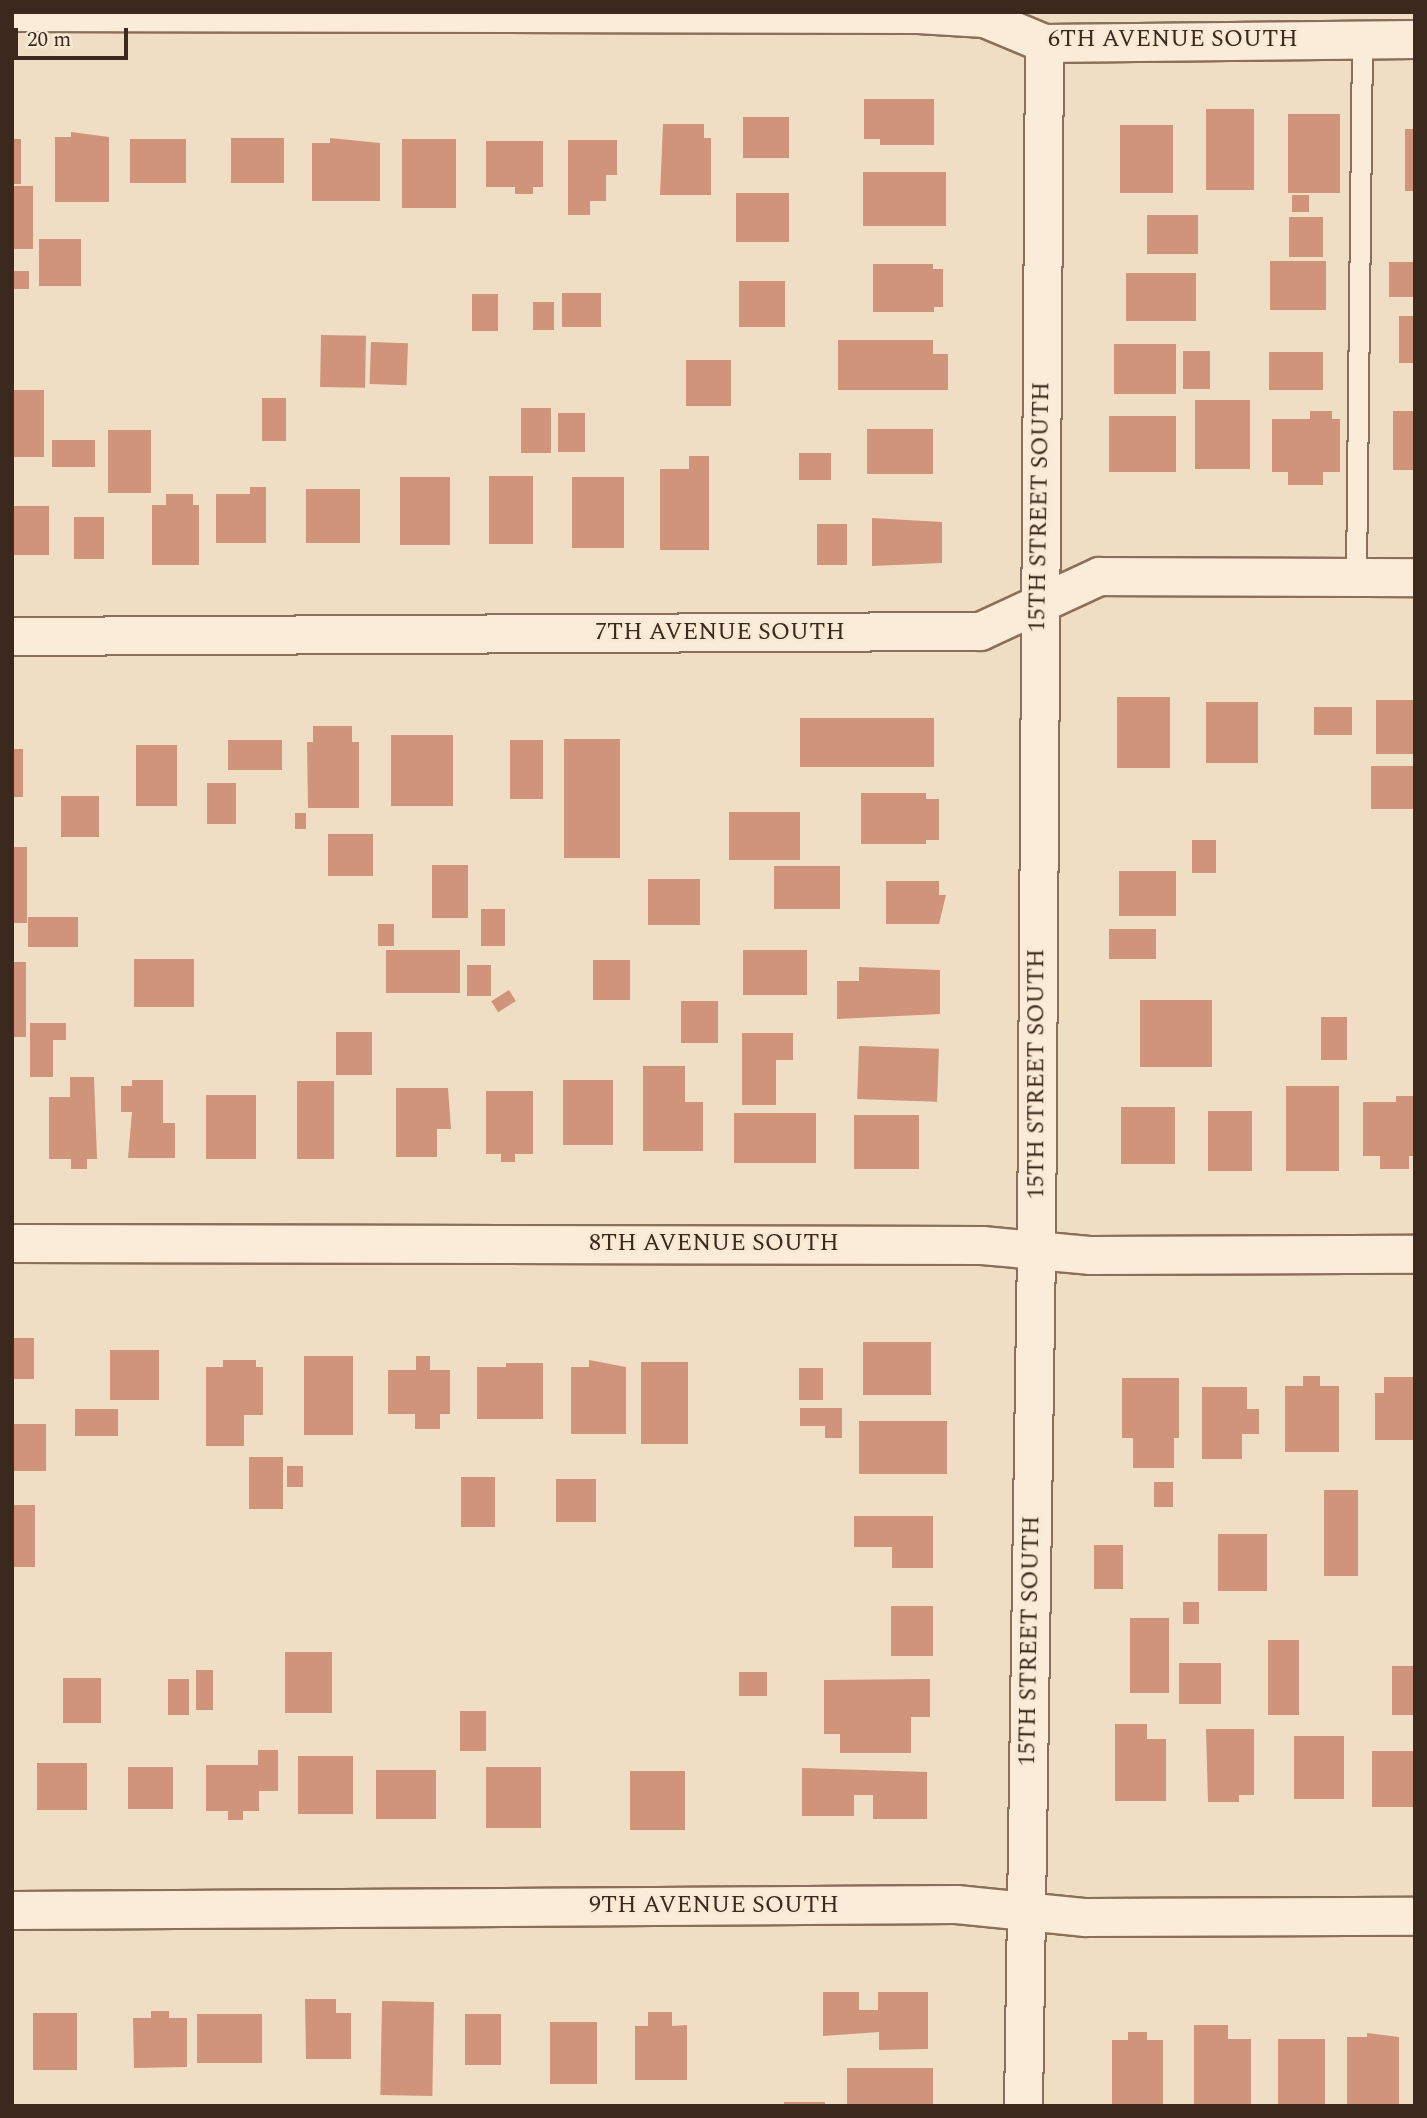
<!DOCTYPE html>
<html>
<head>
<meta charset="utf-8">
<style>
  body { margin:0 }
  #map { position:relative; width:1427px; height:2118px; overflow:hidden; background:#f0dec4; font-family:Spectral,serif }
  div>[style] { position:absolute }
  .building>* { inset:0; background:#cf9479; transform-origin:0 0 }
  .roads { filter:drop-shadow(2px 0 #8b6f5a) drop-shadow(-2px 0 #8b6f5a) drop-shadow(0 2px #8b6f5a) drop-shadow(0 -2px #8b6f5a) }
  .service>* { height:19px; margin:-9.5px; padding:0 9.5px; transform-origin:9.5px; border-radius:9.5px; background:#faecd8 }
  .minor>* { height:37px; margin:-18.5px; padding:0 18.5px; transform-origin:18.5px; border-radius:18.5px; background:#faecd8 }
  span { translate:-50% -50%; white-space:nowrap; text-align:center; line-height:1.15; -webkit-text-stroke:5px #f7e9d4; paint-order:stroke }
  .street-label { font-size:24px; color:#3b291e }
  .frame { position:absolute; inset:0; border:14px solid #3b291e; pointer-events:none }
  .scale { position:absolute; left:14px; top:28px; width:114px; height:32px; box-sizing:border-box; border:4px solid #3b291e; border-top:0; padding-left:9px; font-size:21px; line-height:24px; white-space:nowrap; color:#3b291e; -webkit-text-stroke:5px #f7e9d4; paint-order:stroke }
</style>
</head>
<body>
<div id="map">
  <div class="building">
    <div style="clip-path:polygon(864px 99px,934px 99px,934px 145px,880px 145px,880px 139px,864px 139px)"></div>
    <div style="left:1206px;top:109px;width:48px;height:81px"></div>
    <div style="left:1288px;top:114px;width:52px;height:79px"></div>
    <div style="left:743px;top:117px;width:46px;height:41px"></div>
    <div style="clip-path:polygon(663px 124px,704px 124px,704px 138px,711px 138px,711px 195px,660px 195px)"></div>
    <div style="left:1120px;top:125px;width:53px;height:68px"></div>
    <div style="left:1405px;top:129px;width:10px;height:62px"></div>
    <div style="clip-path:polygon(71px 132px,109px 137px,109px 202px,55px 202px,55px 137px,71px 137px)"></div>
    <div style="left:231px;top:138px;width:53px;height:45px"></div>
    <div style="clip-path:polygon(330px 138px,380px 143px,380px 201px,312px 201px,312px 143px,330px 143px)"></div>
    <div style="left:12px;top:139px;width:9px;height:45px"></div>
    <div style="left:130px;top:139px;width:56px;height:44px"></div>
    <div style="left:402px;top:139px;width:54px;height:69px"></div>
    <div style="clip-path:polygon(568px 140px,617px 140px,617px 175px,606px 175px,606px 201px,590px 201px,590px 215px,568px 215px)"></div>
    <div style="clip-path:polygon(486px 141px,543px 141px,543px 187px,533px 187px,533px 194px,515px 194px,515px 187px,486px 187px)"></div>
    <div style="left:863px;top:172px;width:83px;height:54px"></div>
    <div style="left:12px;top:186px;width:21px;height:63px"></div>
    <div style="left:736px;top:193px;width:53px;height:49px"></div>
    <div style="left:1292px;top:195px;width:17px;height:17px"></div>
    <div style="left:1147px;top:215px;width:51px;height:39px"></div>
    <div style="left:1289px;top:217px;width:34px;height:40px"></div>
    <div style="left:39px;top:239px;width:42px;height:47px"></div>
    <div style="left:1270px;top:261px;width:56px;height:49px"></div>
    <div style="left:1389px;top:262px;width:26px;height:35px"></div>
    <div style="clip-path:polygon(873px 264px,933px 264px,933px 269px,943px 269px,943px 307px,934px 307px,934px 312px,873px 312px)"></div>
    <div style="left:12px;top:271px;width:17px;height:18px"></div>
    <div style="left:1126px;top:273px;width:70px;height:48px"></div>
    <div style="left:739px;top:281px;width:46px;height:46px"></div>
    <div style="left:562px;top:293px;width:39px;height:34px"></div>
    <div style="left:472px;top:294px;width:26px;height:37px"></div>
    <div style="left:533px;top:302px;width:21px;height:28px"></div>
    <div style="left:1399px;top:316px;width:16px;height:47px"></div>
    <div style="left:321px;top:335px;width:45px;height:52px;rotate:1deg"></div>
    <div style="clip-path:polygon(838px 340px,933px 340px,933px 354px,948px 354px,948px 390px,838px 390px)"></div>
    <div style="left:371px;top:342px;width:37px;height:42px;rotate:2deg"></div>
    <div style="left:1114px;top:344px;width:62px;height:50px"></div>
    <div style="left:1183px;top:351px;width:27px;height:38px"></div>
    <div style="left:1269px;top:352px;width:54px;height:38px"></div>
    <div style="left:686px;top:360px;width:45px;height:46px"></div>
    <div style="left:12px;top:390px;width:32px;height:67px"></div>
    <div style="left:262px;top:398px;width:24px;height:43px"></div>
    <div style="left:1195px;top:400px;width:55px;height:69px"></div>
    <div style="left:521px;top:408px;width:30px;height:45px"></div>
    <div style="clip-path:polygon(1310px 411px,1332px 411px,1332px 419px,1340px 419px,1340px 472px,1323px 472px,1323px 485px,1288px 485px,1288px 472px,1272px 472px,1272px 419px,1310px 419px)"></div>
    <div style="left:1393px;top:411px;width:22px;height:59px"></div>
    <div style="left:558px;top:413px;width:27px;height:39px"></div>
    <div style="left:1109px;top:416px;width:67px;height:56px"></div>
    <div style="left:867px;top:429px;width:66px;height:45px"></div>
    <div style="left:108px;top:430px;width:43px;height:63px"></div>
    <div style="left:52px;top:440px;width:43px;height:27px"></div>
    <div style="left:799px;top:453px;width:32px;height:27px"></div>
    <div style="clip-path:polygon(689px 456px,709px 456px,709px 550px,660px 550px,660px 469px,689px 469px)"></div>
    <div style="left:489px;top:476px;width:44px;height:68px"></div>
    <div style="left:400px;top:477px;width:50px;height:68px"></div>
    <div style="left:572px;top:477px;width:52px;height:71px"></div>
    <div style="clip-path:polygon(250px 487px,266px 487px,266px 543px,216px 543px,216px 494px,250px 494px)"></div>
    <div style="left:306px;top:489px;width:54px;height:54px"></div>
    <div style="clip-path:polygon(166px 494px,193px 494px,193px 505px,199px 505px,199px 565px,152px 565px,152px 505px,166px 505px)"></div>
    <div style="left:12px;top:506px;width:37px;height:49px"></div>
    <div style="left:74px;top:517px;width:30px;height:42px"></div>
    <div style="clip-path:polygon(872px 518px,942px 522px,942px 563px,872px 566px)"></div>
    <div style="left:817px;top:524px;width:30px;height:41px"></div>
    <div style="left:1117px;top:697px;width:53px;height:71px"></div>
    <div style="left:1376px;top:700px;width:39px;height:54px"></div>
    <div style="left:1206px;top:702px;width:52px;height:61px"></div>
    <div style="left:1314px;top:707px;width:38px;height:28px"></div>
    <div style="left:800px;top:718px;width:134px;height:49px"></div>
    <div style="clip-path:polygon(313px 726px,352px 726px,352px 742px,359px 742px,359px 808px,308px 808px,307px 742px,313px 742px)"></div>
    <div style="left:391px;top:735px;width:62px;height:71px"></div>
    <div style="left:564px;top:739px;width:56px;height:119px"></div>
    <div style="left:228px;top:740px;width:54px;height:30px"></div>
    <div style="left:510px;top:740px;width:33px;height:59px"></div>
    <div style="left:136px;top:745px;width:41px;height:61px"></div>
    <div style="left:12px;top:749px;width:11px;height:48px"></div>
    <div style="left:1371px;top:766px;width:44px;height:43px"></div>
    <div style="left:207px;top:783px;width:29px;height:41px"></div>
    <div style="clip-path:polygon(861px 793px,926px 793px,926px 799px,939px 799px,939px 840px,926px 840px,926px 844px,861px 844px)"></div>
    <div style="left:61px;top:796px;width:38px;height:41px"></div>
    <div style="left:729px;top:812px;width:71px;height:48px"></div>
    <div style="left:295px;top:813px;width:11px;height:16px"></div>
    <div style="left:328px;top:834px;width:45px;height:42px"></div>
    <div style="left:1192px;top:840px;width:24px;height:33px"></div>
    <div style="left:12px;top:847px;width:15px;height:76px"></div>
    <div style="left:432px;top:865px;width:36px;height:53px"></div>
    <div style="left:774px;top:866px;width:66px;height:43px"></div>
    <div style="left:1119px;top:871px;width:57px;height:45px"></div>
    <div style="left:648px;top:879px;width:52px;height:46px"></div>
    <div style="clip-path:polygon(886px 881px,939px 881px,939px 895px,946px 895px,939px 924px,886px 924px)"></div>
    <div style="left:481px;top:909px;width:24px;height:37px"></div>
    <div style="left:28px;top:917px;width:50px;height:30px"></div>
    <div style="left:378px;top:924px;width:16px;height:22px"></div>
    <div style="left:1109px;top:929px;width:47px;height:30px"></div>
    <div style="left:386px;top:950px;width:74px;height:43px"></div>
    <div style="left:743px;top:950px;width:64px;height:45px"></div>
    <div style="left:134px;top:959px;width:60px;height:48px"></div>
    <div style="left:593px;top:960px;width:37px;height:40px"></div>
    <div style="left:12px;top:962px;width:14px;height:75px"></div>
    <div style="left:467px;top:965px;width:24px;height:31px"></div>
    <div style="clip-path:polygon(859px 967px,940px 970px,940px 1014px,837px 1019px,837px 981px,859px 981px)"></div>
    <div style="left:509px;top:990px;width:13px;height:21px;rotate:58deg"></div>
    <div style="left:1140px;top:1000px;width:72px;height:67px"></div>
    <div style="left:681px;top:1001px;width:37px;height:42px"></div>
    <div style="left:1321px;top:1017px;width:26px;height:43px"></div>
    <div style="clip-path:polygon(30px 1023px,66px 1023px,66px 1040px,53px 1040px,53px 1077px,30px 1077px)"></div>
    <div style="left:336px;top:1032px;width:36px;height:43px"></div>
    <div style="clip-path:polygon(742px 1033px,793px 1033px,793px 1060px,776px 1060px,776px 1105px,742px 1105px)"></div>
    <div style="left:859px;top:1046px;width:80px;height:53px;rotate:2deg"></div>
    <div style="clip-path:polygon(643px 1066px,685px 1066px,685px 1102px,703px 1102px,703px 1151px,643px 1151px)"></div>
    <div style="clip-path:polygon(70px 1077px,94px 1077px,97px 1159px,87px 1159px,87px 1169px,71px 1169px,71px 1159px,49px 1159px,49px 1097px,70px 1097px)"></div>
    <div style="clip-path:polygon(132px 1080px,163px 1080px,163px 1123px,175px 1123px,175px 1158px,128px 1158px,132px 1112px,121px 1112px,121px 1086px,132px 1086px)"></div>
    <div style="left:563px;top:1080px;width:50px;height:65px"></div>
    <div style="left:297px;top:1081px;width:37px;height:78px"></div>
    <div style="left:1286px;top:1086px;width:53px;height:85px"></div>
    <div style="clip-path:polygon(396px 1088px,448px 1088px,451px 1129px,437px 1129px,437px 1157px,396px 1157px)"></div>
    <div style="clip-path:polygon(486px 1091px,533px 1091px,533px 1154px,515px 1154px,515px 1162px,501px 1162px,501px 1154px,486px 1154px)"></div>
    <div style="left:206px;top:1095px;width:50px;height:64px"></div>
    <div style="clip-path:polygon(1396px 1096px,1415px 1096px,1415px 1156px,1409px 1156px,1409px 1169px,1380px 1169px,1380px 1156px,1363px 1156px,1363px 1102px,1396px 1102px)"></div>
    <div style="left:1121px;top:1107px;width:54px;height:57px"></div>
    <div style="left:1208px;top:1111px;width:44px;height:60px"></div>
    <div style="left:734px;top:1113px;width:82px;height:50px"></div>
    <div style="left:854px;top:1115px;width:65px;height:54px"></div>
    <div style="left:12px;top:1338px;width:22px;height:41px"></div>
    <div style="left:863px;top:1342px;width:68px;height:53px"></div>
    <div style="left:110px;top:1350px;width:49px;height:50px"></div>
    <div style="left:304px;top:1356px;width:49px;height:79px"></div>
    <div style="clip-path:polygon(416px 1356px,430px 1356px,430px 1370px,450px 1370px,450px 1414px,440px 1414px,440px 1429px,415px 1429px,415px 1414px,388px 1414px,388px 1370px,416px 1370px)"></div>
    <div style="clip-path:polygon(223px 1360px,256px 1360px,256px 1367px,263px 1367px,263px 1415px,244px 1415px,244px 1446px,206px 1446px,206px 1367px,223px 1367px)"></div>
    <div style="clip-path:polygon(589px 1360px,626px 1367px,626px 1434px,571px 1434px,571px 1367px,589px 1367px)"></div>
    <div style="left:641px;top:1362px;width:47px;height:82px"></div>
    <div style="clip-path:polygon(506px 1363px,543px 1363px,543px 1419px,477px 1419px,477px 1367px,506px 1367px)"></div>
    <div style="left:799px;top:1368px;width:24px;height:32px"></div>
    <div style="clip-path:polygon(1303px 1376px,1320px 1376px,1320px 1386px,1339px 1386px,1339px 1452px,1285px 1452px,1285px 1386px,1303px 1386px)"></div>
    <div style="clip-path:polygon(1384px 1377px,1415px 1377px,1415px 1440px,1375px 1440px,1375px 1393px,1384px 1393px)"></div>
    <div style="clip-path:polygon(1122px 1378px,1179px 1378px,1179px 1438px,1174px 1438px,1174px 1468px,1133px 1468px,1133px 1438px,1122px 1438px)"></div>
    <div style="clip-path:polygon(1202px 1387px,1247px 1387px,1247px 1409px,1259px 1409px,1259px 1434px,1242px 1434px,1242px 1459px,1202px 1459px)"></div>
    <div style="clip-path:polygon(800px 1408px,842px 1408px,842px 1438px,825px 1438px,825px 1426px,800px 1426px)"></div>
    <div style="left:75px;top:1409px;width:43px;height:27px"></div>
    <div style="left:859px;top:1421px;width:88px;height:53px"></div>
    <div style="left:12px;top:1424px;width:34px;height:47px"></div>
    <div style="left:249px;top:1457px;width:34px;height:52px"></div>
    <div style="left:287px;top:1466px;width:16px;height:21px"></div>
    <div style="left:461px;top:1477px;width:34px;height:50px"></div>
    <div style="left:556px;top:1479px;width:40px;height:43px"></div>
    <div style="left:1154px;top:1482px;width:19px;height:25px"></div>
    <div style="left:1324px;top:1490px;width:34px;height:86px"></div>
    <div style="left:12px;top:1505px;width:23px;height:62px"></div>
    <div style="clip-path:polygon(854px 1516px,933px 1516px,933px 1568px,892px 1568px,892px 1547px,854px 1547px)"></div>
    <div style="left:1218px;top:1534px;width:49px;height:57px"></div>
    <div style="left:1094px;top:1545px;width:29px;height:44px"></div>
    <div style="left:1183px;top:1602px;width:16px;height:22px"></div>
    <div style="left:891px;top:1606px;width:42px;height:50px"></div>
    <div style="left:1130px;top:1618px;width:39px;height:75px"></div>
    <div style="left:1268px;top:1640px;width:31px;height:75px"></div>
    <div style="left:285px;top:1652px;width:47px;height:61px"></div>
    <div style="left:1179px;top:1663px;width:42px;height:41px"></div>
    <div style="left:1392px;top:1666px;width:23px;height:49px"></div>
    <div style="left:196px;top:1670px;width:17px;height:40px"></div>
    <div style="left:739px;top:1672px;width:28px;height:24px"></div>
    <div style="left:63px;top:1678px;width:38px;height:45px"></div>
    <div style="left:168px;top:1679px;width:21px;height:36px"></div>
    <div style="clip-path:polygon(930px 1679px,930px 1717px,911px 1717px,911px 1753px,840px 1753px,840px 1734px,824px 1734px,824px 1680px)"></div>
    <div style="left:460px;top:1711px;width:26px;height:40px"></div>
    <div style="clip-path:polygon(1115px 1724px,1147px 1724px,1147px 1739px,1166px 1739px,1166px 1801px,1115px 1801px)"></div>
    <div style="clip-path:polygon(1206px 1729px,1254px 1729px,1254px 1795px,1239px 1795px,1239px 1802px,1208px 1802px)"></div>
    <div style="left:1294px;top:1736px;width:50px;height:63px"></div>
    <div style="clip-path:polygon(258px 1750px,278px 1750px,278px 1791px,259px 1791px,259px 1811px,243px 1811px,243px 1820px,228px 1820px,228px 1811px,206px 1811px,206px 1765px,258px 1765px)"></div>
    <div style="left:1372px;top:1751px;width:41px;height:56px"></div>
    <div style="left:298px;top:1756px;width:55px;height:58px"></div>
    <div style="left:37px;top:1763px;width:50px;height:47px"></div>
    <div style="left:128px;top:1767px;width:45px;height:42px"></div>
    <div style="left:486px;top:1767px;width:55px;height:61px"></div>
    <div style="clip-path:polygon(802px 1768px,927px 1772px,927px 1819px,873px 1819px,873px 1795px,854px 1795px,854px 1816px,802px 1816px)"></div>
    <div style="left:376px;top:1770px;width:60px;height:49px"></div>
    <div style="left:630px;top:1771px;width:55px;height:59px"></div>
    <div style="clip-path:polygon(823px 1992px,859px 1992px,859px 2010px,878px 2010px,878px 1992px,928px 1992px,928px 2049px,879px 2050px,879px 2032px,823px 2036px)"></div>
    <div style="clip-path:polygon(305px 1999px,336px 1999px,336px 2013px,351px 2013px,351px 2059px,306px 2059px)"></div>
    <div style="left:382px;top:2001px;width:52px;height:94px;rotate:1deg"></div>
    <div style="clip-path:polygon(151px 2011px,169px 2011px,169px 2018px,187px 2018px,187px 2067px,134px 2068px,133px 2018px,151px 2018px)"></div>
    <div style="clip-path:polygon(648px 2012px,672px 2012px,672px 2026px,687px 2025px,687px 2080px,635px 2080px,635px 2026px,648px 2026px)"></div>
    <div style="left:33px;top:2013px;width:44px;height:57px"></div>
    <div style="left:197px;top:2014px;width:65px;height:49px"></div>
    <div style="left:501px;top:2014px;width:51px;height:36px;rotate:90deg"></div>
    <div style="left:550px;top:2022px;width:47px;height:62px"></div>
    <div style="clip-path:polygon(1194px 2025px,1228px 2025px,1228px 2039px,1251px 2039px,1251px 2106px,1194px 2106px)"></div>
    <div style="clip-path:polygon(1128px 2032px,1147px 2032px,1147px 2040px,1163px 2040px,1163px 2106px,1112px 2106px,1112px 2040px,1128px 2040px)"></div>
    <div style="clip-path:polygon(1367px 2033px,1399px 2037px,1399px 2106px,1347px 2106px,1347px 2037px,1367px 2037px)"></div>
    <div style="left:1278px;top:2039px;width:47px;height:66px"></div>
    <div style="left:933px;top:2068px;width:38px;height:86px;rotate:90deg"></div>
    <div style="left:784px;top:2102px;width:41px;height:4px"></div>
  </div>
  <div class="roads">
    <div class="service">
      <div style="left:1356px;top:577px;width:538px;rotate:-89.36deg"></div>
    </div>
    <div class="minor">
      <div style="left:12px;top:12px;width:906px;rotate:0.13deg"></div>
      <div style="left:918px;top:14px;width:66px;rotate:3.5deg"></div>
      <div style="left:984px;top:18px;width:65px;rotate:22.6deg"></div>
      <div style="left:1044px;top:43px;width:371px;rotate:-0.6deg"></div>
      <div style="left:12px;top:636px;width:968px;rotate:-0.3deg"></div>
      <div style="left:980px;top:631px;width:131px;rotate:-24.8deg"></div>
      <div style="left:1099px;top:576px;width:316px;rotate:0.2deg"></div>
      <div style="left:12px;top:1243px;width:970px;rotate:0.12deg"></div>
      <div style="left:982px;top:1245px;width:107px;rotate:5.3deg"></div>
      <div style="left:1089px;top:1255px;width:326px;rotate:-0.2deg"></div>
      <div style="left:12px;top:1910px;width:944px;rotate:-0.36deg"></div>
      <div style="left:956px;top:1904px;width:130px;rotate:5.8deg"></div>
      <div style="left:1085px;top:1917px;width:330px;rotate:-0.2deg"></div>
      <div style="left:1023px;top:2106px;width:857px;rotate:-89.13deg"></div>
      <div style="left:1036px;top:1249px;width:1206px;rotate:-89.62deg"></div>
    </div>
  </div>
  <div class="street-label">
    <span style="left:1173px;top:40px">6TH AVENUE SOUTH</span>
    <span style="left:1040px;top:507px;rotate:-89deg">15TH STREET SOUTH</span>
    <span style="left:720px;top:633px">7TH AVENUE SOUTH</span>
    <span style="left:1037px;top:1074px;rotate:-90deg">15TH STREET SOUTH</span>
    <span style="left:714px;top:1244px">8TH AVENUE SOUTH</span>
    <span style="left:1030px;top:1641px;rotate:-89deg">15TH STREET SOUTH</span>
    <span style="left:714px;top:1906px">9TH AVENUE SOUTH</span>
  </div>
  <div class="frame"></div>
  <div class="scale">20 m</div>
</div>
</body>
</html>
